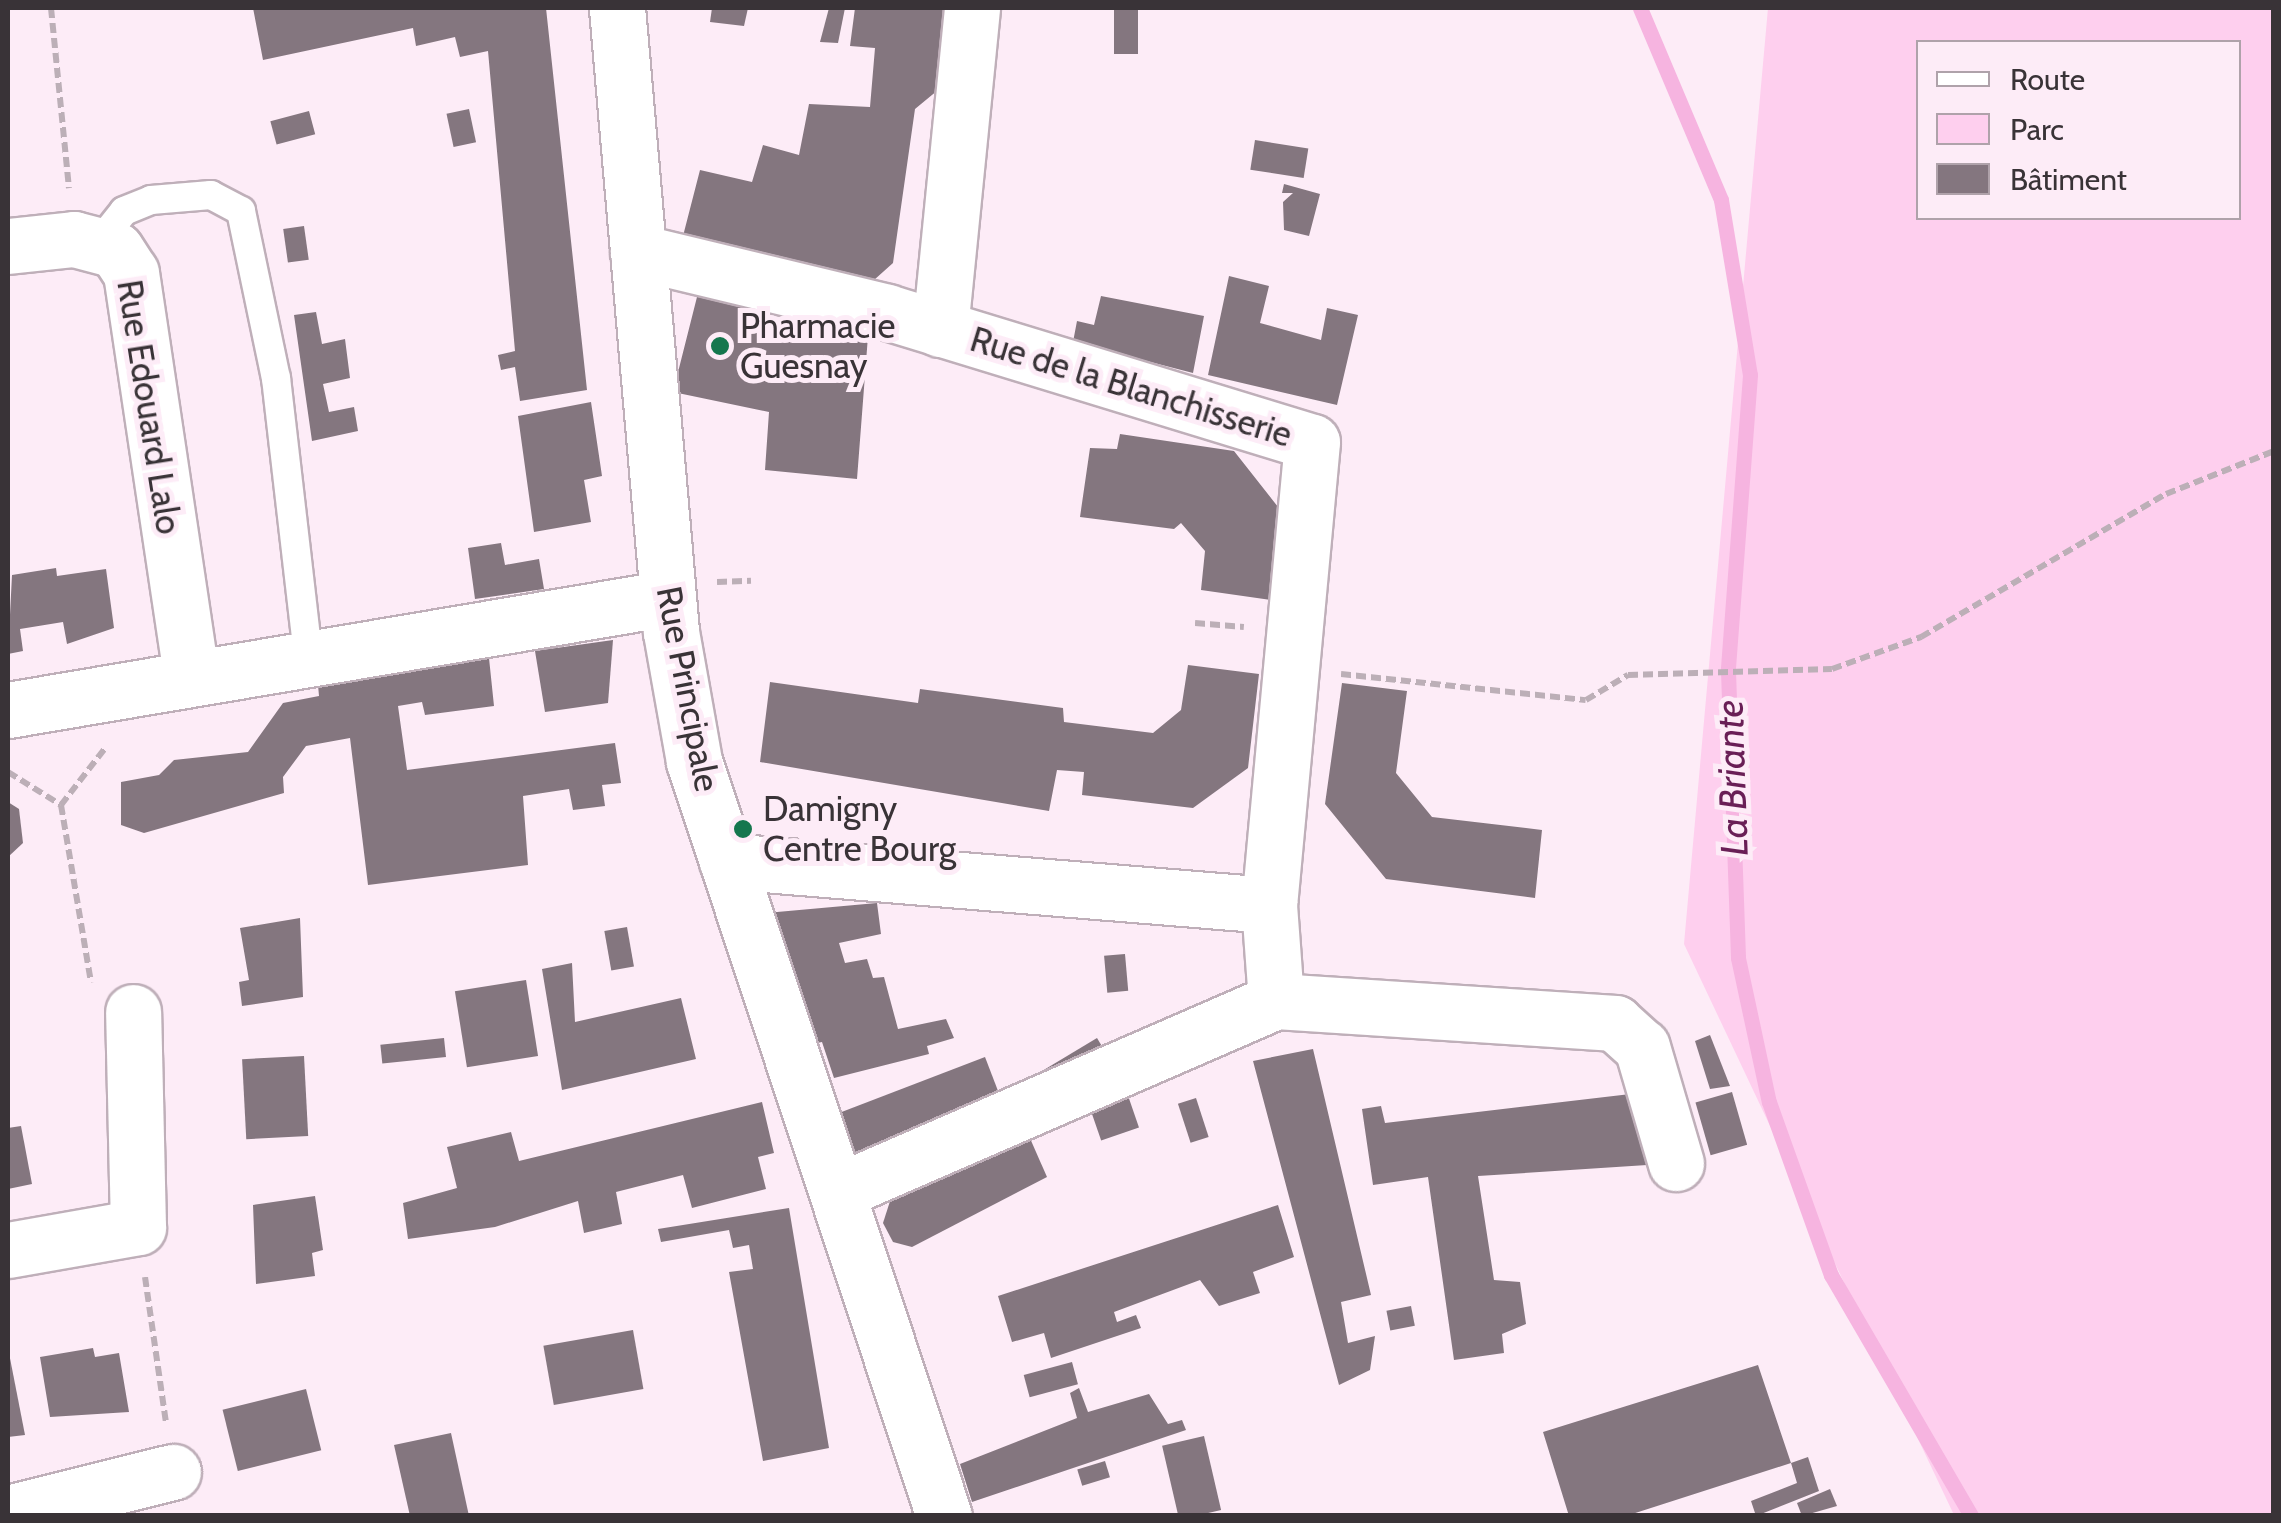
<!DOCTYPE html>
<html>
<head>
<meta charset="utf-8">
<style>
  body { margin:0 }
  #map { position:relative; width:2281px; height:1523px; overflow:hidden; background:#fdecf7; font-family:Cabin,sans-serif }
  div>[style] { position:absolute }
  .green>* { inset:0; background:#fecfee }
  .stream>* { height:15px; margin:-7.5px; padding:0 7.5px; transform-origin:7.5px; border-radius:7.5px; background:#f6b4e0 }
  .building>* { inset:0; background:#84767f; transform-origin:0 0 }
  .path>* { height:6px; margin-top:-3px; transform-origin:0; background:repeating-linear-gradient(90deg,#bcafb7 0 10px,transparent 0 15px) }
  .roads { filter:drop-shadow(2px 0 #bfafb9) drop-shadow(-2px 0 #bfafb9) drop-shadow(0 2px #bfafb9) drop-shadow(0 -2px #bfafb9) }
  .service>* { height:28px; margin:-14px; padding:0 14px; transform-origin:14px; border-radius:14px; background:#fff }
  .minor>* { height:55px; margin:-27.5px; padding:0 27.5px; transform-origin:27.5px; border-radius:27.5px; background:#fff }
  .tertiary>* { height:55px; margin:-27.5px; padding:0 27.5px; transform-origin:27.5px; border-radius:27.5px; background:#fff }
  .dots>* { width:28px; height:28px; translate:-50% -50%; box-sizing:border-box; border:5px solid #fdecf7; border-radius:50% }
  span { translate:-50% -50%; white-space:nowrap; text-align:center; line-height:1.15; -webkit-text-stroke:10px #fdecf7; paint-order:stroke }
  .poi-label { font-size:35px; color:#393337 }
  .left { translate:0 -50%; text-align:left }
  .street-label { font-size:35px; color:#393337 }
  .water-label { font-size:38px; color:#691f56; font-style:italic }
  .frame { position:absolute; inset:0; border:10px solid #393337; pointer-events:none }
  .legend { position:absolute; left:1916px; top:40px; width:325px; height:180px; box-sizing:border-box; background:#fdecf7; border:2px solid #afa2aa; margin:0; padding:12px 18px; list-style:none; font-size:30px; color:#393337 }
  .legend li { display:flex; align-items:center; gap:20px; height:50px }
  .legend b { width:50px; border:2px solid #afa2aa }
</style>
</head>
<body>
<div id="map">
  <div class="green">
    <div style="clip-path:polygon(evenodd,1768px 8px,2273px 8px,2273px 1515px,1954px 1515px,1684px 944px,1768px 8px,1918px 42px,2238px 42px,2238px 218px,1918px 218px,1918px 42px)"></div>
  </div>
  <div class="stream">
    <div style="left:1640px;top:8px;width:208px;rotate:67.1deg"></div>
    <div style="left:1721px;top:200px;width:177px;rotate:80.6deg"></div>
    <div style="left:1750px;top:375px;width:297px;rotate:94.3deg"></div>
    <div style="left:1728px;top:671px;width:287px;rotate:88deg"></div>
    <div style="left:1738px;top:958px;width:147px;rotate:77.9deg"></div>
    <div style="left:1769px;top:1102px;width:184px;rotate:70.3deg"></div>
    <div style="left:1831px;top:1275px;width:279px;rotate:59.8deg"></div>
  </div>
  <div class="building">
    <div style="clip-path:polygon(253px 8px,546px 8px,587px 390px,520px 401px,515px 367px,501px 370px,498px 355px,515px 351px,488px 51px,460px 57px,455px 37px,416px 46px,413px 28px,263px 60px)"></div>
    <div style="clip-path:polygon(712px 8px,748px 8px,744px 26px,710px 22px)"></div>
    <div style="clip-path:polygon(829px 8px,845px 8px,838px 43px,820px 42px)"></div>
    <div style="clip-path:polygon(855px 8px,950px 8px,938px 90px,915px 109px,893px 263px,874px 280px,841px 272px,838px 281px,683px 236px,700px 170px,752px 182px,763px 145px,799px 155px,809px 104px,870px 107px,875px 48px,850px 46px)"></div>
    <div style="left:1114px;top:8px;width:24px;height:46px"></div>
    <div style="left:469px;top:109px;width:34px;height:23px;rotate:78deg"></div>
    <div style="left:309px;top:111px;width:24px;height:40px;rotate:75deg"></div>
    <div style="left:1255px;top:140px;width:54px;height:30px;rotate:9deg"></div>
    <div style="clip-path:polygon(1284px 184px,1320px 194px,1309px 236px,1284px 230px,1283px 202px,1293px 193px,1282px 193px)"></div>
    <div style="left:304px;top:226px;width:34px;height:21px;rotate:82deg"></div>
    <div style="clip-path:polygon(1229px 276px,1269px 286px,1260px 323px,1321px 340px,1327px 308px,1358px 315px,1337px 405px,1208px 375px)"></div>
    <div style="clip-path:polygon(698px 293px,767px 307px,766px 326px,868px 336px,857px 479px,765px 470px,769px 412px,673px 392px)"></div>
    <div style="clip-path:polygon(1101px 296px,1204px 316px,1193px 373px,1073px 342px,1077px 321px,1094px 325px)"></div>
    <div style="clip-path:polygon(316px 312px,322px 344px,345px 339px,350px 378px,323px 384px,329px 412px,354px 407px,358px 431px,312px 441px,294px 315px)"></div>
    <div style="clip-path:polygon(591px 402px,602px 476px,584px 480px,591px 522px,534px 532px,518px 416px)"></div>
    <div style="clip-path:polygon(1120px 434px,1234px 451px,1282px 512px,1271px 600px,1201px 590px,1205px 551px,1181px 523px,1174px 529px,1080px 517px,1090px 448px,1117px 449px)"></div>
    <div style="clip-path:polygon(501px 543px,505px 565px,539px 559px,544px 589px,475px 599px,468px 548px)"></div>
    <div style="clip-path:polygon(56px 568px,57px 576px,106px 569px,114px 628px,67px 644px,63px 622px,20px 629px,23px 651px,8px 654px,12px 575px)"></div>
    <div style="clip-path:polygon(613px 640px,608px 703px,545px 712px,535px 651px)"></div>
    <div style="clip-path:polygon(489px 658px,494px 706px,425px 715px,422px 702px,398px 706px,407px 770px,615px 743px,621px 783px,602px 785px,605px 806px,573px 810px,569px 789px,523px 796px,528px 865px,368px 885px,350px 738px,306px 746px,283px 777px,284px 793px,144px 833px,121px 825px,121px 782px,159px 775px,174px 760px,248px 752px,283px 703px,319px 696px,318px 685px)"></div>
    <div style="clip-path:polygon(1188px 665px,1259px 674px,1248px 768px,1193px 808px,1082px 795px,1084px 772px,1057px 770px,1049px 811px,760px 762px,770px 682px,918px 703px,920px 689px,1063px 708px,1064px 722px,1153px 733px,1181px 710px)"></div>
    <div style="clip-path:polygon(1342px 683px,1407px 691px,1396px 773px,1432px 817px,1542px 830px,1535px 898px,1386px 879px,1325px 804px)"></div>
    <div style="clip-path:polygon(8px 802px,19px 809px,23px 843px,8px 857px)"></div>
    <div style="clip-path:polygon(877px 903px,881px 934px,839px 943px,845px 963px,867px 959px,873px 978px,884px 977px,898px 1029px,946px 1019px,954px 1038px,927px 1046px,929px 1054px,834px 1078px,822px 1042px,812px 1044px,766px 913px)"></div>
    <div style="clip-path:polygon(300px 918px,303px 997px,242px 1006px,239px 982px,249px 980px,240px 928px)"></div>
    <div style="left:627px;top:927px;width:40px;height:23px;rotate:80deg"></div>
    <div style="left:1125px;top:954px;width:37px;height:21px;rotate:85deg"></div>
    <div style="clip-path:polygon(572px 963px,575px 1022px,681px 998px,696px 1059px,562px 1090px,542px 969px)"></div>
    <div style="left:526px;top:980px;width:77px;height:72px;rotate:81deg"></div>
    <div style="clip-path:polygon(1710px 1035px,1730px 1086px,1710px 1089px,1695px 1041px)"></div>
    <div style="left:444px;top:1038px;width:19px;height:64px;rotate:84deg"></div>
    <div style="left:1097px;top:1038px;width:23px;height:67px;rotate:59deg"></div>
    <div style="clip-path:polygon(1313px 1049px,1371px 1295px,1341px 1302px,1348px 1343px,1375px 1336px,1370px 1370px,1339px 1385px,1253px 1061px)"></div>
    <div style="left:304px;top:1056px;width:80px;height:62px;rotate:87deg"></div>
    <div style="left:985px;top:1057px;width:53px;height:155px;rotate:69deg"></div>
    <div style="left:1124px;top:1084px;width:46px;height:40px;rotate:71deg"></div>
    <div style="left:1732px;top:1092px;width:55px;height:38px;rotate:74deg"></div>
    <div style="clip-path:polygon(1639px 1093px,1647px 1165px,1478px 1176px,1494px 1280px,1520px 1282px,1526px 1324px,1502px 1334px,1504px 1353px,1454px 1360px,1428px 1177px,1373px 1185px,1362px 1109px,1381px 1106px,1385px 1123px)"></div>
    <div style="left:1196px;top:1098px;width:41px;height:19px;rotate:72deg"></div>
    <div style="clip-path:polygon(762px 1102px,774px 1153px,758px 1157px,766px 1189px,692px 1208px,683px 1175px,616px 1192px,622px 1224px,584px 1233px,578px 1201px,495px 1227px,408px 1239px,403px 1203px,457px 1188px,447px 1147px,511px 1132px,519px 1161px)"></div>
    <div style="clip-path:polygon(21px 1126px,32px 1184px,8px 1189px,8px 1128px)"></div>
    <div style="clip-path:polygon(1025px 1127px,1047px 1177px,912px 1247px,893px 1242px,883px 1223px,892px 1195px)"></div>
    <div style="clip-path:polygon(315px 1196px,323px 1250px,312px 1253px,315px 1276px,256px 1284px,253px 1205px)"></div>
    <div style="clip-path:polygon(1278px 1205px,1294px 1257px,1253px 1272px,1260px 1293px,1219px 1306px,1200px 1280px,1114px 1312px,1117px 1322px,1136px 1315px,1141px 1328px,1051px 1358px,1044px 1333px,1012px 1342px,998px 1296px)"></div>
    <div style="clip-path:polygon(789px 1208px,829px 1448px,763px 1461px,729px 1272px,753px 1269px,749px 1245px,733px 1248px,729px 1230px,661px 1242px,658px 1229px)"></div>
    <div style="left:1411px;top:1306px;width:20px;height:25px;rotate:79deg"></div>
    <div style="left:633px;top:1330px;width:60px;height:91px;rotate:80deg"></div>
    <div style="clip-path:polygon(8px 1348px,25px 1435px,8px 1437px)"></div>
    <div style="clip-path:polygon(93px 1348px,95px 1357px,119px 1353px,129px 1412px,50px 1417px,40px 1357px)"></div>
    <div style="left:1072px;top:1362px;width:23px;height:50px;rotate:75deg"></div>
    <div style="clip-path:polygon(1758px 1365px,1791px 1463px,1808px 1457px,1819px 1491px,1756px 1516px,1751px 1501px,1797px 1483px,1791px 1463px,1626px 1516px,1569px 1516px,1543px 1432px)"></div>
    <div style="clip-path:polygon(1079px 1388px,1088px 1412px,1149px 1394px,1168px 1424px,1182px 1420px,1186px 1430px,972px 1502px,960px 1464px,1077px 1418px,1070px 1393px)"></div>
    <div style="left:306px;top:1389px;width:63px;height:86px;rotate:76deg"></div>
    <div style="clip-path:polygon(451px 1433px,469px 1516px,410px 1516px,394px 1445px)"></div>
    <div style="left:1204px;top:1436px;width:76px;height:43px;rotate:77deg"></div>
    <div style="left:1105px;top:1461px;width:17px;height:29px;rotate:73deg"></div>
    <div style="clip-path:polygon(1830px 1489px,1837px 1506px,1802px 1516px,1797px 1503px)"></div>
  </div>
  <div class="path">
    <div style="left:51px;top:8px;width:181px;rotate:84.3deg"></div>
    <div style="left:717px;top:582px;width:34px;rotate:-2deg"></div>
    <div style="left:1195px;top:623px;width:49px;rotate:4.7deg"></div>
    <div style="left:1341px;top:674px;width:246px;rotate:6.1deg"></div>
    <div style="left:1586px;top:700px;width:49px;rotate:-30.8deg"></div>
    <div style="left:1628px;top:675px;width:204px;rotate:-1.7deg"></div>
    <div style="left:1832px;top:669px;width:95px;rotate:-19.8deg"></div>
    <div style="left:1921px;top:637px;width:284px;rotate:-30.3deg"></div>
    <div style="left:2166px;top:494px;width:116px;rotate:-21.7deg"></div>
    <div style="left:8px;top:772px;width:62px;rotate:31.9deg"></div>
    <div style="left:61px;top:805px;width:180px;rotate:80.4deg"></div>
    <div style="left:61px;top:805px;width:73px;rotate:-52.2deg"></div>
    <div style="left:145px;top:1277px;width:148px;rotate:81.8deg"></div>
  </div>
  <div class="roads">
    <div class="service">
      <div style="left:97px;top:245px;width:43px;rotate:-51.5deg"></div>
      <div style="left:124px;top:211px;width:29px;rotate:-22deg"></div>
      <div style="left:151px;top:200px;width:60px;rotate:-4.8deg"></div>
      <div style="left:211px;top:195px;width:34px;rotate:28deg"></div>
      <div style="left:241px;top:211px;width:171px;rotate:78.2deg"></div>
      <div style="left:276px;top:378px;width:279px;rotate:83.4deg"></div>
    </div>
    <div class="minor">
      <div style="left:8px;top:246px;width:66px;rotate:-6.1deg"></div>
      <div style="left:74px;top:239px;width:43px;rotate:14.7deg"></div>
      <div style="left:116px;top:250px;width:27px;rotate:57deg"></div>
      <div style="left:131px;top:273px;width:407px;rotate:81.5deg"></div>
      <div style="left:638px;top:252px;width:256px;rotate:13.5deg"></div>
      <div style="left:887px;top:312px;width:444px;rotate:17deg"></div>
      <div style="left:1312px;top:442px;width:465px;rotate:95.3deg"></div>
      <div style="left:1269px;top:905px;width:96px;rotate:85.8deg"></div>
      <div style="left:1276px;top:1001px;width:477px;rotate:156.5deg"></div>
      <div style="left:940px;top:329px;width:323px;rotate:-84.3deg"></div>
      <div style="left:8px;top:710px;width:669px;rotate:-9.63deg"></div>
      <div style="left:727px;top:861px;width:544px;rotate:4.64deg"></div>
      <div style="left:1276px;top:1001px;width:340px;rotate:3.7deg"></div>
      <div style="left:1615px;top:1023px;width:36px;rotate:42deg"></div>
      <div style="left:1642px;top:1047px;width:121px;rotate:73.7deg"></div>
      <div style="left:8px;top:1250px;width:132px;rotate:-10deg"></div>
      <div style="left:138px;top:1227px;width:215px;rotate:-91.3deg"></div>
      <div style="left:8px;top:1513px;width:170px;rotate:-14deg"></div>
    </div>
    <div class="tertiary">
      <div style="left:617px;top:8px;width:626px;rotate:85.05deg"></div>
      <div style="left:671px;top:632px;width:131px;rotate:79.9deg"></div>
      <div style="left:694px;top:761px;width:795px;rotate:71.68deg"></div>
    </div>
  </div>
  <div class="dots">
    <div style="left:720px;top:346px;background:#15774e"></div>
    <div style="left:743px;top:829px;background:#15774e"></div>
  </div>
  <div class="poi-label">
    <span class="left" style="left:740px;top:346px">Pharmacie<br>Guesnay</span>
    <span class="left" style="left:763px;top:829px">Damigny<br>Centre Bourg</span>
  </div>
  <div class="street-label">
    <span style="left:1131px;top:387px;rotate:17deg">Rue de la Blanchisserie</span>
    <span style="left:149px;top:407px;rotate:81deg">Rue Edouard Lalo</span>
    <span style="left:688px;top:689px;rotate:79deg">Rue Principale</span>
  </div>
  <div class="water-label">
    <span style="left:1732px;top:778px;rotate:-92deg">La Briante</span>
  </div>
  <div class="frame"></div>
  <ul class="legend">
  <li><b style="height:12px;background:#fff"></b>Route</li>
  <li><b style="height:28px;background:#fecfee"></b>Parc</li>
  <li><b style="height:28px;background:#84767f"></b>Bâtiment</li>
  </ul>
</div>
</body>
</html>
